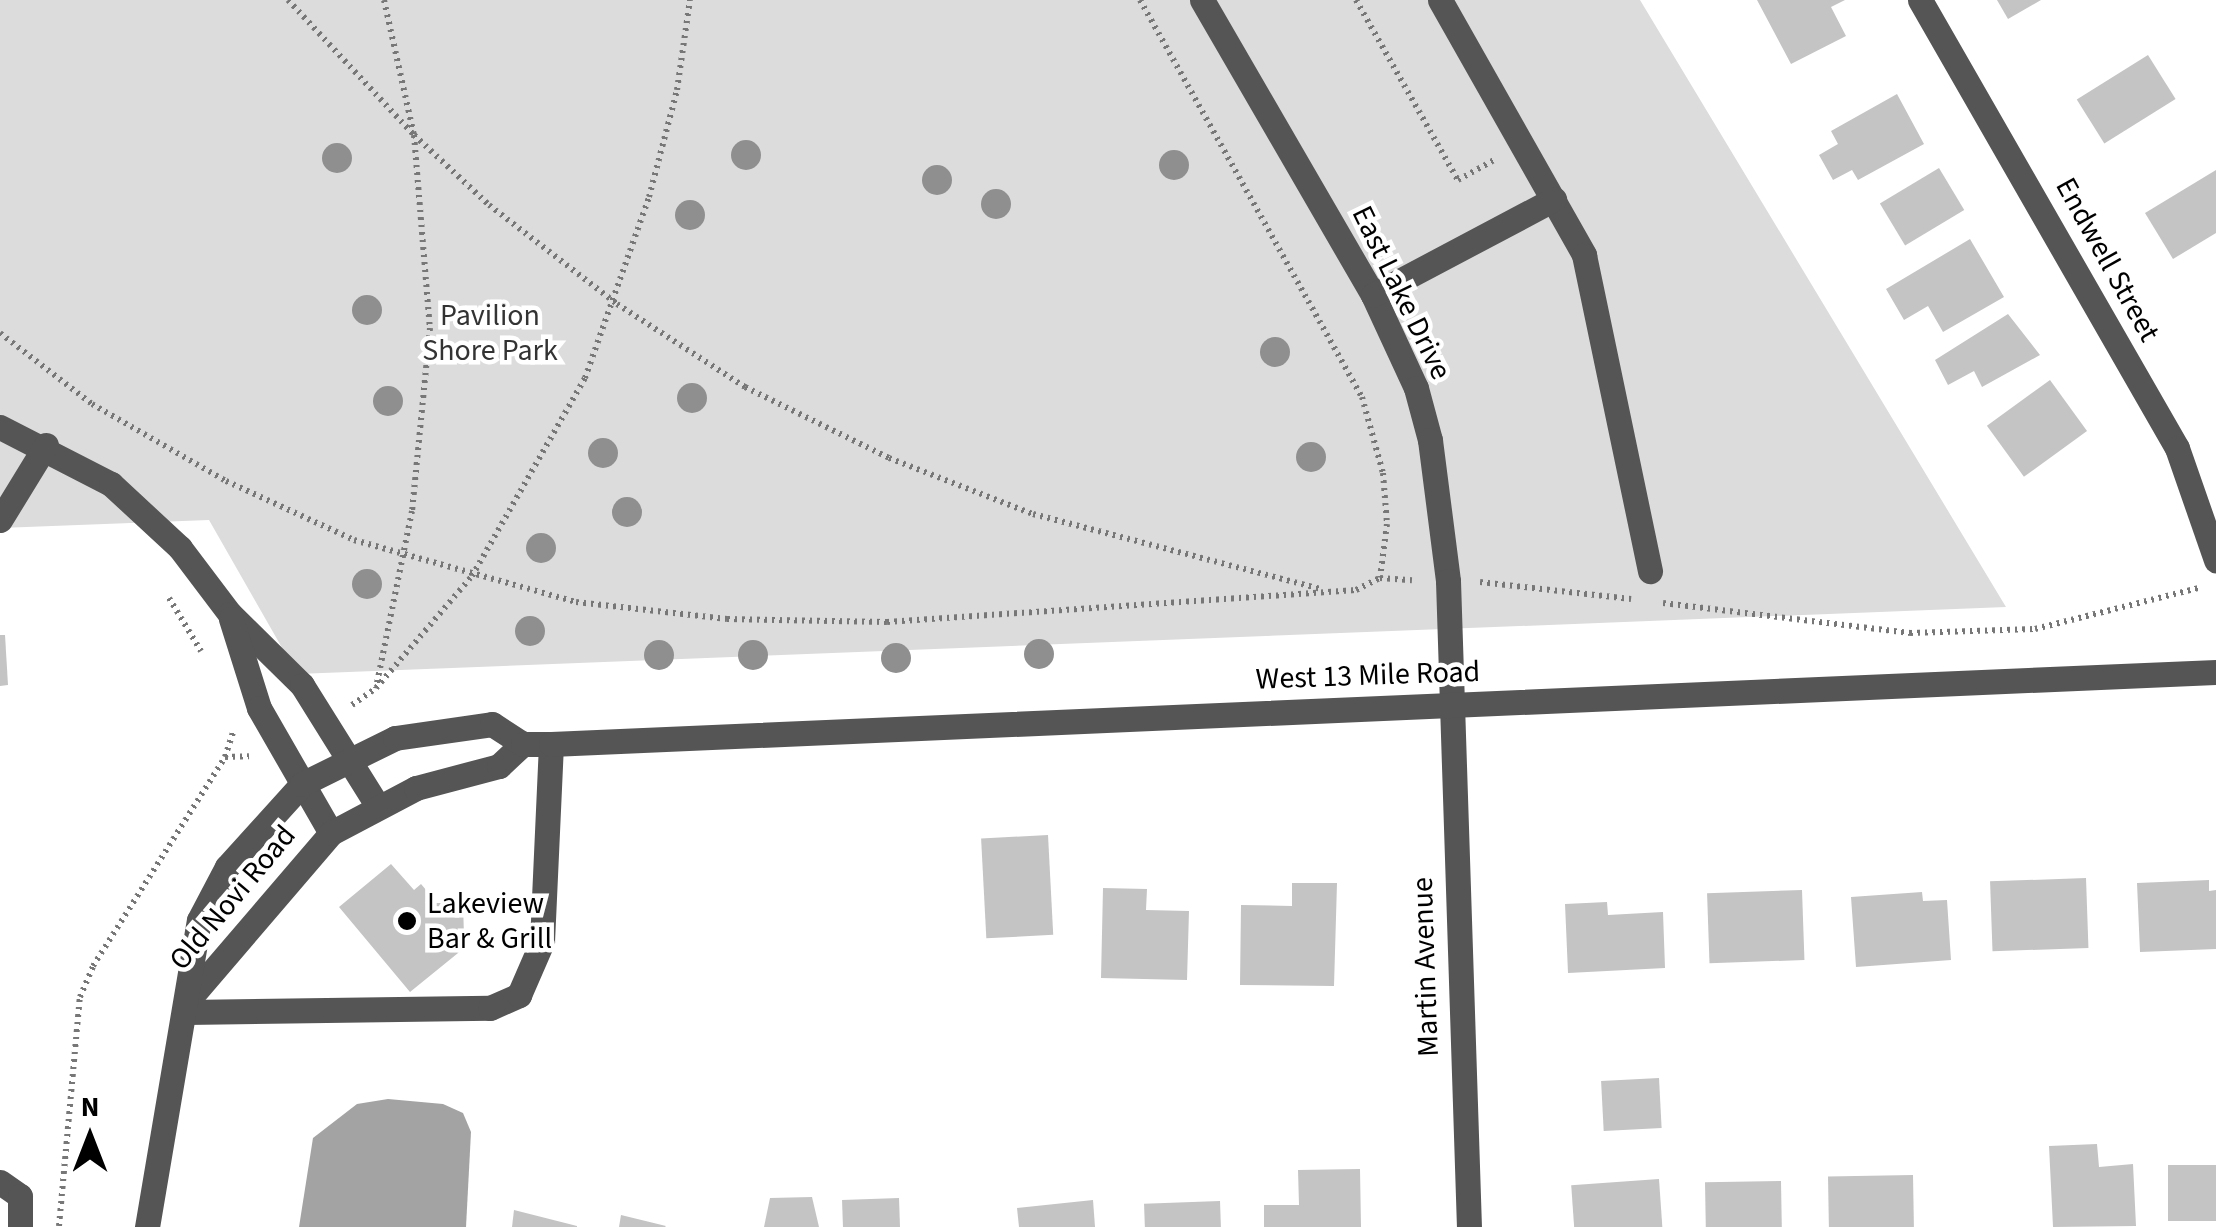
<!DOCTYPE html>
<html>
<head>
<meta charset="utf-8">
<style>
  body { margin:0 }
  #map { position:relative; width:2216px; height:1227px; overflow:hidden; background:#fff; font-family:"Source Sans 3",sans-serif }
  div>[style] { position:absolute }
  .green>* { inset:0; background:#dcdcdc }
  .water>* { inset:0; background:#a3a3a3 }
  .building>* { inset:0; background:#c4c4c4; transform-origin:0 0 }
  .path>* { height:6px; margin-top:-3px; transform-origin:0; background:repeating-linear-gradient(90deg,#777 0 2.5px,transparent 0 7.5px) }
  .minor>* { height:25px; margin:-12.5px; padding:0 12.5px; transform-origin:12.5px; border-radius:12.5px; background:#555 }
  .trees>* { width:30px; height:30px; margin:-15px; border-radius:50%; background:#8f8f8f }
  .dots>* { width:28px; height:28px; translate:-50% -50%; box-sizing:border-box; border:5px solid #fff; border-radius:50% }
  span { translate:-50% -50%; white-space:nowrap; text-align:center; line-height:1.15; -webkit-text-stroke:9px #fff; paint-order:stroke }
  .street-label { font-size:30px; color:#000 }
  .park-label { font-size:30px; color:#333 }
  .poi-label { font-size:30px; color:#000 }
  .left { translate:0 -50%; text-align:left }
  .north { position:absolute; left:40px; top:1087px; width:100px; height:100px; -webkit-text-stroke:8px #fff; paint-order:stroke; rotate:0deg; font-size:28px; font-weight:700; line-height:40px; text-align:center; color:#000 }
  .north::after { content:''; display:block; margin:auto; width:35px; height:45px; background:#000; clip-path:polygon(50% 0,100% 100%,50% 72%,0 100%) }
</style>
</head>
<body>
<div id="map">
  <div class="green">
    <div style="clip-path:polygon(0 0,1640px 0,2006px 607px,297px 674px,209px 520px,0 528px)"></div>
  </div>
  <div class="water">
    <div style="clip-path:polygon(388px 1099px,443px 1104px,463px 1113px,471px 1132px,466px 1227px,299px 1227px,313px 1138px,357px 1104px)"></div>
  </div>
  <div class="building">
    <div style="clip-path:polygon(1757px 0,1845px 0,1831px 7px,1846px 36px,1791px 64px)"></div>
    <div style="clip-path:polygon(1997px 0,2041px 0,2008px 19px)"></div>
    <div style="left:2148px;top:55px;width:52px;height:84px;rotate:58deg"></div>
    <div style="clip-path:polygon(1897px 94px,1924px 144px,1858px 180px,1852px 170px,1833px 180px,1819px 155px,1838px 144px,1831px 131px)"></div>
    <div style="left:1939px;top:168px;width:49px;height:69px;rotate:59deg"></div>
    <div style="clip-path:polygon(2216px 170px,2216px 233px,2173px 259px,2145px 213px)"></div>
    <div style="clip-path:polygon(1970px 239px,2004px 297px,1943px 332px,1928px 306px,1904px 320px,1886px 289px)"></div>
    <div style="clip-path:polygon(2008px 314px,2040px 355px,1982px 387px,1974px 371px,1948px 385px,1935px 360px)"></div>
    <div style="left:2050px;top:380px;width:63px;height:78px;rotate:54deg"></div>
    <div style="clip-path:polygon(0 635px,5px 635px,8px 685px,0 686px)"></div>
    <div style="left:1048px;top:835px;width:100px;height:67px;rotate:87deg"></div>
    <div style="clip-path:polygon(391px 864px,414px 890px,421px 884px,432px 897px,425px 903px,463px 903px,464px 936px,452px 936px,463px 949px,410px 992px,339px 907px)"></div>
    <div style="left:2086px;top:878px;width:70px;height:96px;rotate:88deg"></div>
    <div style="clip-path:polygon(2209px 880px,2209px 891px,2216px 890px,2216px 949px,2140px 952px,2137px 883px)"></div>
    <div style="clip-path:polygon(1292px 883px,1337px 883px,1334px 986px,1240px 985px,1241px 905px,1292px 906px)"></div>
    <div style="clip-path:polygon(1103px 888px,1147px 889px,1146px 910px,1189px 911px,1187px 980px,1101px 978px)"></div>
    <div style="left:1802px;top:890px;width:70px;height:95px;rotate:88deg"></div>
    <div style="clip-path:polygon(1922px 892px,1923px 901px,1947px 900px,1951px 960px,1856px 967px,1851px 897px)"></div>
    <div style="clip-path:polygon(1607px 902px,1608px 915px,1663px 912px,1665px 968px,1568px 973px,1565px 904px)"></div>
    <div style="left:1659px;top:1078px;width:50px;height:58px;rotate:87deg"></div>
    <div style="clip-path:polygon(2097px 1144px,2099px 1167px,2133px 1164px,2136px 1226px,2053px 1227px,2049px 1146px)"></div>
    <div style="left:2216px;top:1165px;width:56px;height:48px;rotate:90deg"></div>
    <div style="clip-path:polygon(1360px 1169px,1361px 1227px,1264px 1227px,1264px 1205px,1299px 1205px,1298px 1170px)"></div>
    <div style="left:1913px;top:1175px;width:52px;height:85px;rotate:89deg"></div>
    <div style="left:1659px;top:1179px;width:48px;height:88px;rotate:86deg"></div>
    <div style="left:1781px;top:1181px;width:46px;height:76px;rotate:89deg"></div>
    <div style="clip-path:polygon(812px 1197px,819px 1227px,764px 1227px,770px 1198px)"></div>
    <div style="left:899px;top:1198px;width:29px;height:57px;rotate:88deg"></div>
    <div style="clip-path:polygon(1093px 1200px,1095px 1227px,1019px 1227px,1017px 1208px)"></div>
    <div style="left:1220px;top:1201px;width:26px;height:76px;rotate:88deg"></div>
    <div style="clip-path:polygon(514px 1210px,577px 1226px,577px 1227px,512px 1227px)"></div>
    <div style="clip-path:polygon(621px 1215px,666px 1226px,665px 1227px,619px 1227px)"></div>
  </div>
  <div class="path">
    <div style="left:288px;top:0;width:185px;rotate:47deg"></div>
    <div style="left:414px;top:135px;width:103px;rotate:43deg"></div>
    <div style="left:489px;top:205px;width:162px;rotate:37.7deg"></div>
    <div style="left:617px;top:304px;width:153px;rotate:33deg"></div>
    <div style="left:745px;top:387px;width:161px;rotate:26.2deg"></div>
    <div style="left:889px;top:458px;width:155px;rotate:21.3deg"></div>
    <div style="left:1033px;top:514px;width:298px;rotate:14.6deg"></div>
    <div style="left:384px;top:0;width:138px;rotate:77.5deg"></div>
    <div style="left:414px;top:135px;width:194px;rotate:85.3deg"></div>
    <div style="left:430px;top:328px;width:184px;rotate:95.6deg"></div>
    <div style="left:412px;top:511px;width:181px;rotate:101.5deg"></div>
    <div style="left:376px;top:688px;width:148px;rotate:-49.4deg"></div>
    <div style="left:472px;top:576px;width:228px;rotate:-60.3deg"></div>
    <div style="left:585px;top:378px;width:192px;rotate:-70.5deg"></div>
    <div style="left:649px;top:197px;width:111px;rotate:-75.3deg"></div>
    <div style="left:677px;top:90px;width:91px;rotate:-81.8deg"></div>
    <div style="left:1140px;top:0;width:455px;rotate:60.8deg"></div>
    <div style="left:1362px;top:397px;width:79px;rotate:74.6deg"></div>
    <div style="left:1383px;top:473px;width:51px;rotate:85.5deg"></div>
    <div style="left:1387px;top:524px;width:54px;rotate:97.4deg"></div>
    <div style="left:1356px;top:0;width:207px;rotate:60.5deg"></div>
    <div style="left:1458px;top:180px;width:41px;rotate:-29.1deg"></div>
    <div style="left:0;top:333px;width:116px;rotate:37.7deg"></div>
    <div style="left:92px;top:404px;width:155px;rotate:29.9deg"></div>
    <div style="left:226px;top:481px;width:141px;rotate:24.7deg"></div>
    <div style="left:354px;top:540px;width:230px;rotate:15.6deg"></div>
    <div style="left:576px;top:602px;width:152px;rotate:6.4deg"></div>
    <div style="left:727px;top:619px;width:160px;rotate:1.1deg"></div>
    <div style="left:887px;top:622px;width:470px;rotate:-3.9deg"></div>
    <div style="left:1356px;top:590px;width:27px;rotate:-27deg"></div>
    <div style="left:1380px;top:578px;width:32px;rotate:4deg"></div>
    <div style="left:1480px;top:582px;width:152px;rotate:6.4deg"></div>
    <div style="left:169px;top:598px;width:62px;rotate:58.9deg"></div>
    <div style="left:1663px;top:603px;width:249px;rotate:6.9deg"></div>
    <div style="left:1910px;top:633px;width:125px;rotate:-1.8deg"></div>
    <div style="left:2035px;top:629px;width:168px;rotate:-14.1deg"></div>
    <div style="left:352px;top:705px;width:29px;rotate:-35deg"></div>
    <div style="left:225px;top:757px;width:24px;rotate:-2deg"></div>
    <div style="left:59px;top:1226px;width:230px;rotate:-84.8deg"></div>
    <div style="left:80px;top:997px;width:34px;rotate:-67deg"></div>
    <div style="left:93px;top:966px;width:247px;rotate:-57.7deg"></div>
    <div style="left:225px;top:757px;width:26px;rotate:-72deg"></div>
  </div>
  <div class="minor">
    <div style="left:1202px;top:0;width:341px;rotate:59.9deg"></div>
    <div style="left:1373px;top:295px;width:102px;rotate:65.2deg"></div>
    <div style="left:1416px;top:388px;width:54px;rotate:74.9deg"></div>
    <div style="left:1430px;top:440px;width:142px;rotate:82.7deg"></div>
    <div style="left:1448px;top:581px;width:646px;rotate:88.14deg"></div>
    <div style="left:1440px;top:0;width:293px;rotate:60.5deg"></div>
    <div style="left:1584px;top:255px;width:323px;rotate:78.2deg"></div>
    <div style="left:1920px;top:0;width:516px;rotate:60.16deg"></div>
    <div style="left:2177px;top:448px;width:119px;rotate:70.8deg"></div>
    <div style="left:1373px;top:295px;width:205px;rotate:-27.9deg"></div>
    <div style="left:0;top:427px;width:125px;rotate:27.2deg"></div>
    <div style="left:111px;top:484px;width:94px;rotate:42.8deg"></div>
    <div style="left:180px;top:548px;width:83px;rotate:52.9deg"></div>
    <div style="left:230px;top:614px;width:101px;rotate:44.6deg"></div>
    <div style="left:302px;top:685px;width:142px;rotate:58deg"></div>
    <div style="left:0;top:520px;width:88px;rotate:-58.5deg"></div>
    <div style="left:231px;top:619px;width:93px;rotate:72.5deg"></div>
    <div style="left:259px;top:708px;width:144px;rotate:60.1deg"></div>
    <div style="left:188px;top:1000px;width:220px;rotate:-49.4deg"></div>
    <div style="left:331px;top:833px;width:96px;rotate:-27.9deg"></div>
    <div style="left:416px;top:788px;width:86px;rotate:-14.8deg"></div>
    <div style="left:499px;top:766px;width:33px;rotate:-43deg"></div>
    <div style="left:186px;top:1012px;width:304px;rotate:-0.8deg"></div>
    <div style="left:490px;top:1008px;width:32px;rotate:-24deg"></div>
    <div style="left:519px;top:995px;width:58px;rotate:-66.5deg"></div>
    <div style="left:542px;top:942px;width:198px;rotate:-87.4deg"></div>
    <div style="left:0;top:1182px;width:24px;rotate:35deg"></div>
    <div style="left:20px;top:1196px;width:31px;rotate:90deg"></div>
    <div style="left:147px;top:1227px;width:311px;rotate:-80.4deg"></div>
    <div style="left:199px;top:920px;width:60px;rotate:-62.2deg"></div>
    <div style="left:227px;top:867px;width:112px;rotate:-47.9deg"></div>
    <div style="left:302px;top:784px;width:104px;rotate:-26.3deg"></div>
    <div style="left:395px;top:738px;width:98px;rotate:-8.2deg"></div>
    <div style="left:492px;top:724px;width:37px;rotate:33deg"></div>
    <div style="left:523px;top:744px;width:28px"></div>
    <div style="left:551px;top:744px;width:1667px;rotate:-2.48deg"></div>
  </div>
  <div class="trees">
    <div style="left:746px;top:155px"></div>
    <div style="left:337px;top:158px"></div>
    <div style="left:1174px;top:165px"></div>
    <div style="left:937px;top:180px"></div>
    <div style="left:996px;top:204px"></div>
    <div style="left:690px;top:215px"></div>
    <div style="left:367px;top:310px"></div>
    <div style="left:1275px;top:352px"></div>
    <div style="left:692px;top:398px"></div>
    <div style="left:388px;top:401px"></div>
    <div style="left:603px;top:453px"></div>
    <div style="left:1311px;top:457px"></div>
    <div style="left:627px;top:512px"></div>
    <div style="left:541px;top:548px"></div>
    <div style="left:367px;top:584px"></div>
    <div style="left:530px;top:631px"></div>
    <div style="left:1039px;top:654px"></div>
    <div style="left:659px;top:655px"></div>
    <div style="left:753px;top:655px"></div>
    <div style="left:896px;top:658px"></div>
  </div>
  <div class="dots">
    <div style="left:407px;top:921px;background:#000"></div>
  </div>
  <div class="street-label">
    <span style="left:2107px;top:260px;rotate:61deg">Endwell Street</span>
    <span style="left:1401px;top:293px;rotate:64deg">East Lake Drive</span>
    <span style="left:1368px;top:676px;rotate:-2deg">West 13 Mile Road</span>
    <span style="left:233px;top:898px;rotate:-50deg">Old Novi Road</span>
    <span style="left:1426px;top:967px;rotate:-92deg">Martin Avenue</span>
  </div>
  <div class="park-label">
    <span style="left:490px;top:333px">Pavilion<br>Shore Park</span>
  </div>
  <div class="poi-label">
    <span class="left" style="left:427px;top:921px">Lakeview<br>Bar &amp; Grill</span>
  </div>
  <div class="north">N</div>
</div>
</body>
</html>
